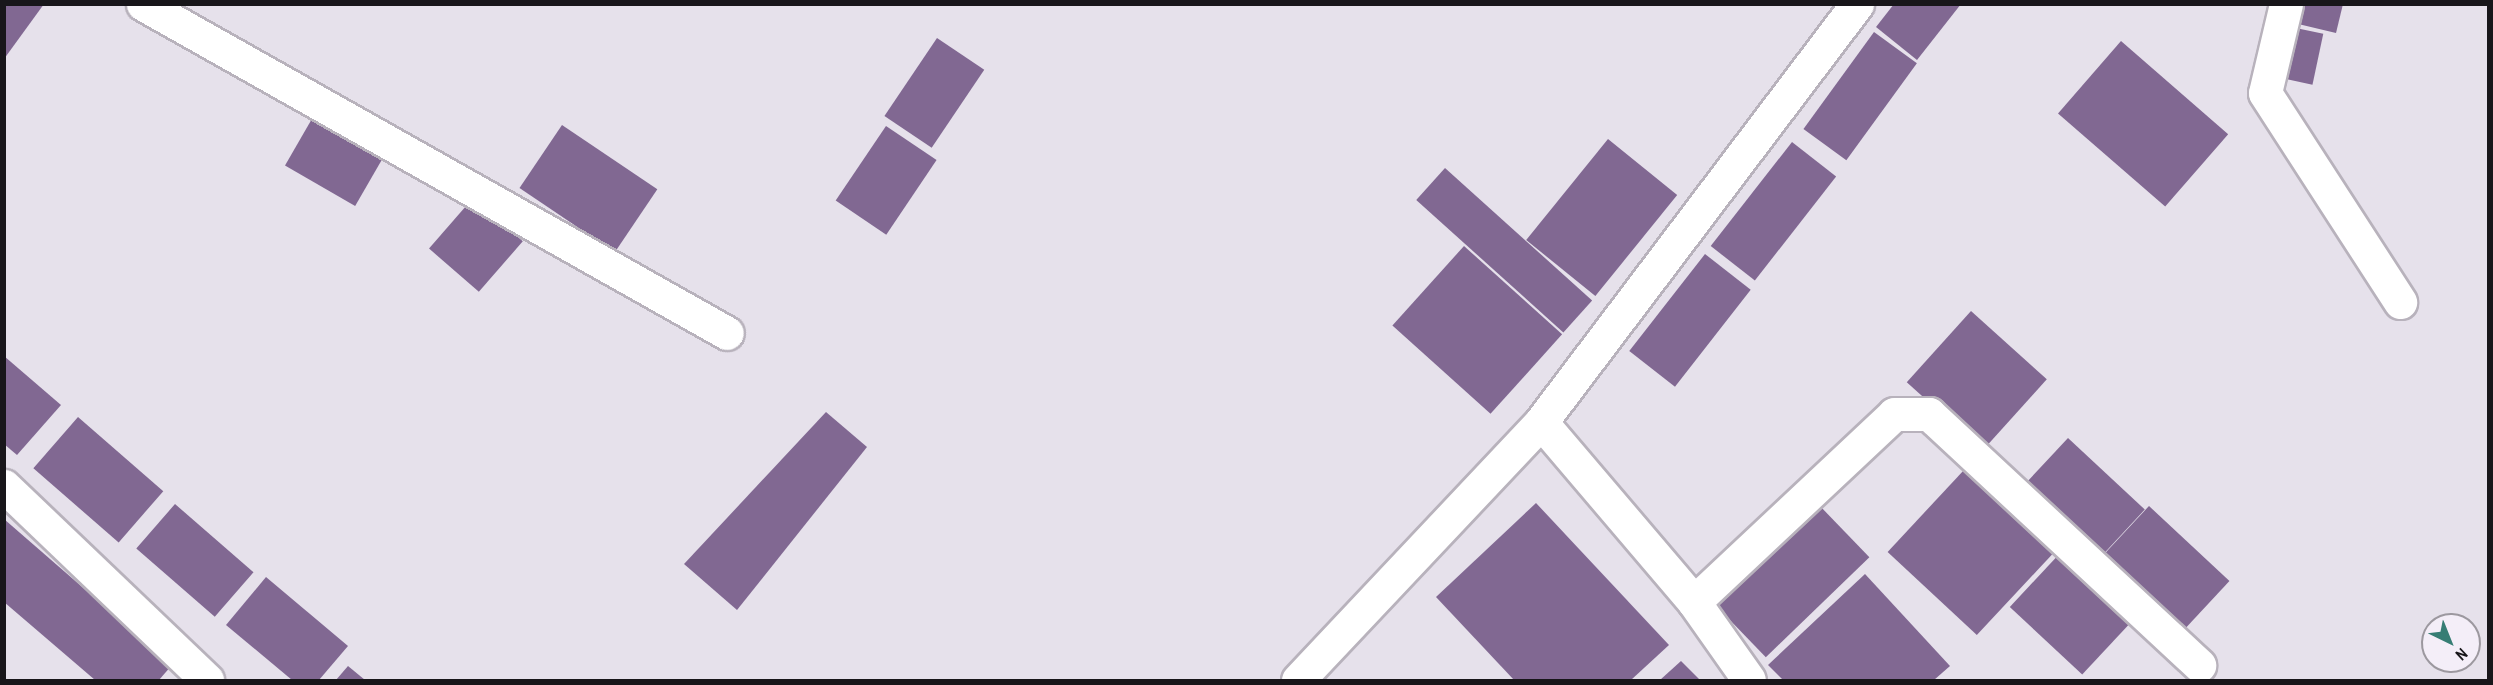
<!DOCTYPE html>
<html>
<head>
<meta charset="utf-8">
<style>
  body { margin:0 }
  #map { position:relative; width:2493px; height:685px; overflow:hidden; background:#e6e1eb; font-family:"Archivo Narrow",sans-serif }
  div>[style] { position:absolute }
  .building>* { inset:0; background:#816892; transform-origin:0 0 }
  .roads { filter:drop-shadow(2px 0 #b8b2bc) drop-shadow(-2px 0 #b8b2bc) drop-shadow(0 2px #b8b2bc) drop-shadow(0 -2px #b8b2bc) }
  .minor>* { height:33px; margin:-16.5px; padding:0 16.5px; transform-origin:16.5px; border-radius:16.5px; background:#fff }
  span { translate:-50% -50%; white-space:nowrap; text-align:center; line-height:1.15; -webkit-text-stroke:4.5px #f4eef8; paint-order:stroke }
  .frame { position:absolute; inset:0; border:6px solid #18161a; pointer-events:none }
  .north { position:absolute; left:2421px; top:613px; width:60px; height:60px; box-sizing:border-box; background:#f4eef8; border:2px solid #9c989f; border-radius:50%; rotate:137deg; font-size:16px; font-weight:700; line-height:24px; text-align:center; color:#18161a }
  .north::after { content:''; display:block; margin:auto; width:21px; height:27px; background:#367d74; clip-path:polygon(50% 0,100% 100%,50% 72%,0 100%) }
</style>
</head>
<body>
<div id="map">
  <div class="building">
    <div style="clip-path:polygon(4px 4px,44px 4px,4px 59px)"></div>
    <div style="clip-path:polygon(1894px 4px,1961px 4px,1917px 60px,1876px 27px)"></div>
    <div style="clip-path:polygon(2298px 4px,2343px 4px,2336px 33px,2294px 23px)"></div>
    <div style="left:2291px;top:27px;width:33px;height:52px;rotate:12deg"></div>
    <div style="left:1874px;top:32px;width:53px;height:120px;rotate:36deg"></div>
    <div style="left:937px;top:38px;width:57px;height:94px;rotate:34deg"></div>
    <div style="left:2121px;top:41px;width:142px;height:96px;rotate:41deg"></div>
    <div style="left:313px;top:117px;width:81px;height:56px;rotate:30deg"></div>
    <div style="left:562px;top:125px;width:115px;height:76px;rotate:34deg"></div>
    <div style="left:886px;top:126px;width:61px;height:90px;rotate:34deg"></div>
    <div style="left:1608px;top:139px;width:89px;height:130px;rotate:39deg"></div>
    <div style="left:1792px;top:142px;width:56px;height:132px;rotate:38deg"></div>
    <div style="left:1445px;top:168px;width:198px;height:43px;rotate:42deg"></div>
    <div style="left:473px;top:198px;width:66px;height:67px;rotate:41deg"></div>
    <div style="left:1464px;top:246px;width:132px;height:107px;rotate:42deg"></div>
    <div style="left:1705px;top:254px;width:58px;height:123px;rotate:38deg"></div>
    <div style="left:1971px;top:311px;width:102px;height:96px;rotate:42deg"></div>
    <div style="clip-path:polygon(4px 356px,61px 405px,17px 455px,4px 444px)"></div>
    <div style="clip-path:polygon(826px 412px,867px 447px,737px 610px,684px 564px)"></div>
    <div style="left:78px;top:417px;width:113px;height:68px;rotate:41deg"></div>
    <div style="left:2068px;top:438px;width:105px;height:64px;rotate:43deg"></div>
    <div style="left:1964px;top:470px;width:122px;height:112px;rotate:43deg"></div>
    <div style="clip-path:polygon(1536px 503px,1669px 645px,1631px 680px,1514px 680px,1436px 597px)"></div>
    <div style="left:175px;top:504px;width:104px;height:59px;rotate:41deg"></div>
    <div style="left:1818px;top:504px;width:74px;height:144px;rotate:46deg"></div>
    <div style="left:2149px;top:506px;width:110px;height:72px;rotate:43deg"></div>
    <div style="clip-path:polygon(4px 519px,172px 665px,159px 680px,95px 680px,4px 602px)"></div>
    <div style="left:2063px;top:550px;width:99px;height:78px;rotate:43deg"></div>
    <div style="clip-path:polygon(1865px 574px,1950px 666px,1934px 680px,1783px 680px,1768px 665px)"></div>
    <div style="clip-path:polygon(266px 577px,348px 646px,319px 680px,292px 680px,226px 625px)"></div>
    <div style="clip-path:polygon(1681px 661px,1700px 680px,1660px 680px)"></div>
    <div style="clip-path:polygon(348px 666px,365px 680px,336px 680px)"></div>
  </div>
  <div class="roads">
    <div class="minor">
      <div style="left:143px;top:4px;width:670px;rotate:29.4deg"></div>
      <div style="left:2286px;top:4px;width:91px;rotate:103.3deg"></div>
      <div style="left:2265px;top:93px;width:249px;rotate:57.1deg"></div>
      <div style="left:1541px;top:422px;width:236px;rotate:49.6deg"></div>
      <div style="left:1694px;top:602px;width:95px;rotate:54.8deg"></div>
      <div style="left:4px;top:486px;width:281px;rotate:43.7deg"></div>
      <div style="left:1694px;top:602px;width:274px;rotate:-43.2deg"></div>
      <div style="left:1894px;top:414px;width:35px"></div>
      <div style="left:1929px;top:414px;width:369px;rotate:42.9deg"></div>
      <div style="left:1298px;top:680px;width:354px;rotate:-46.7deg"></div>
      <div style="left:1541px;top:422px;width:524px;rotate:-52.91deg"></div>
    </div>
  </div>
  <div class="frame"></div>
  <div class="north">N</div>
</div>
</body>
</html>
